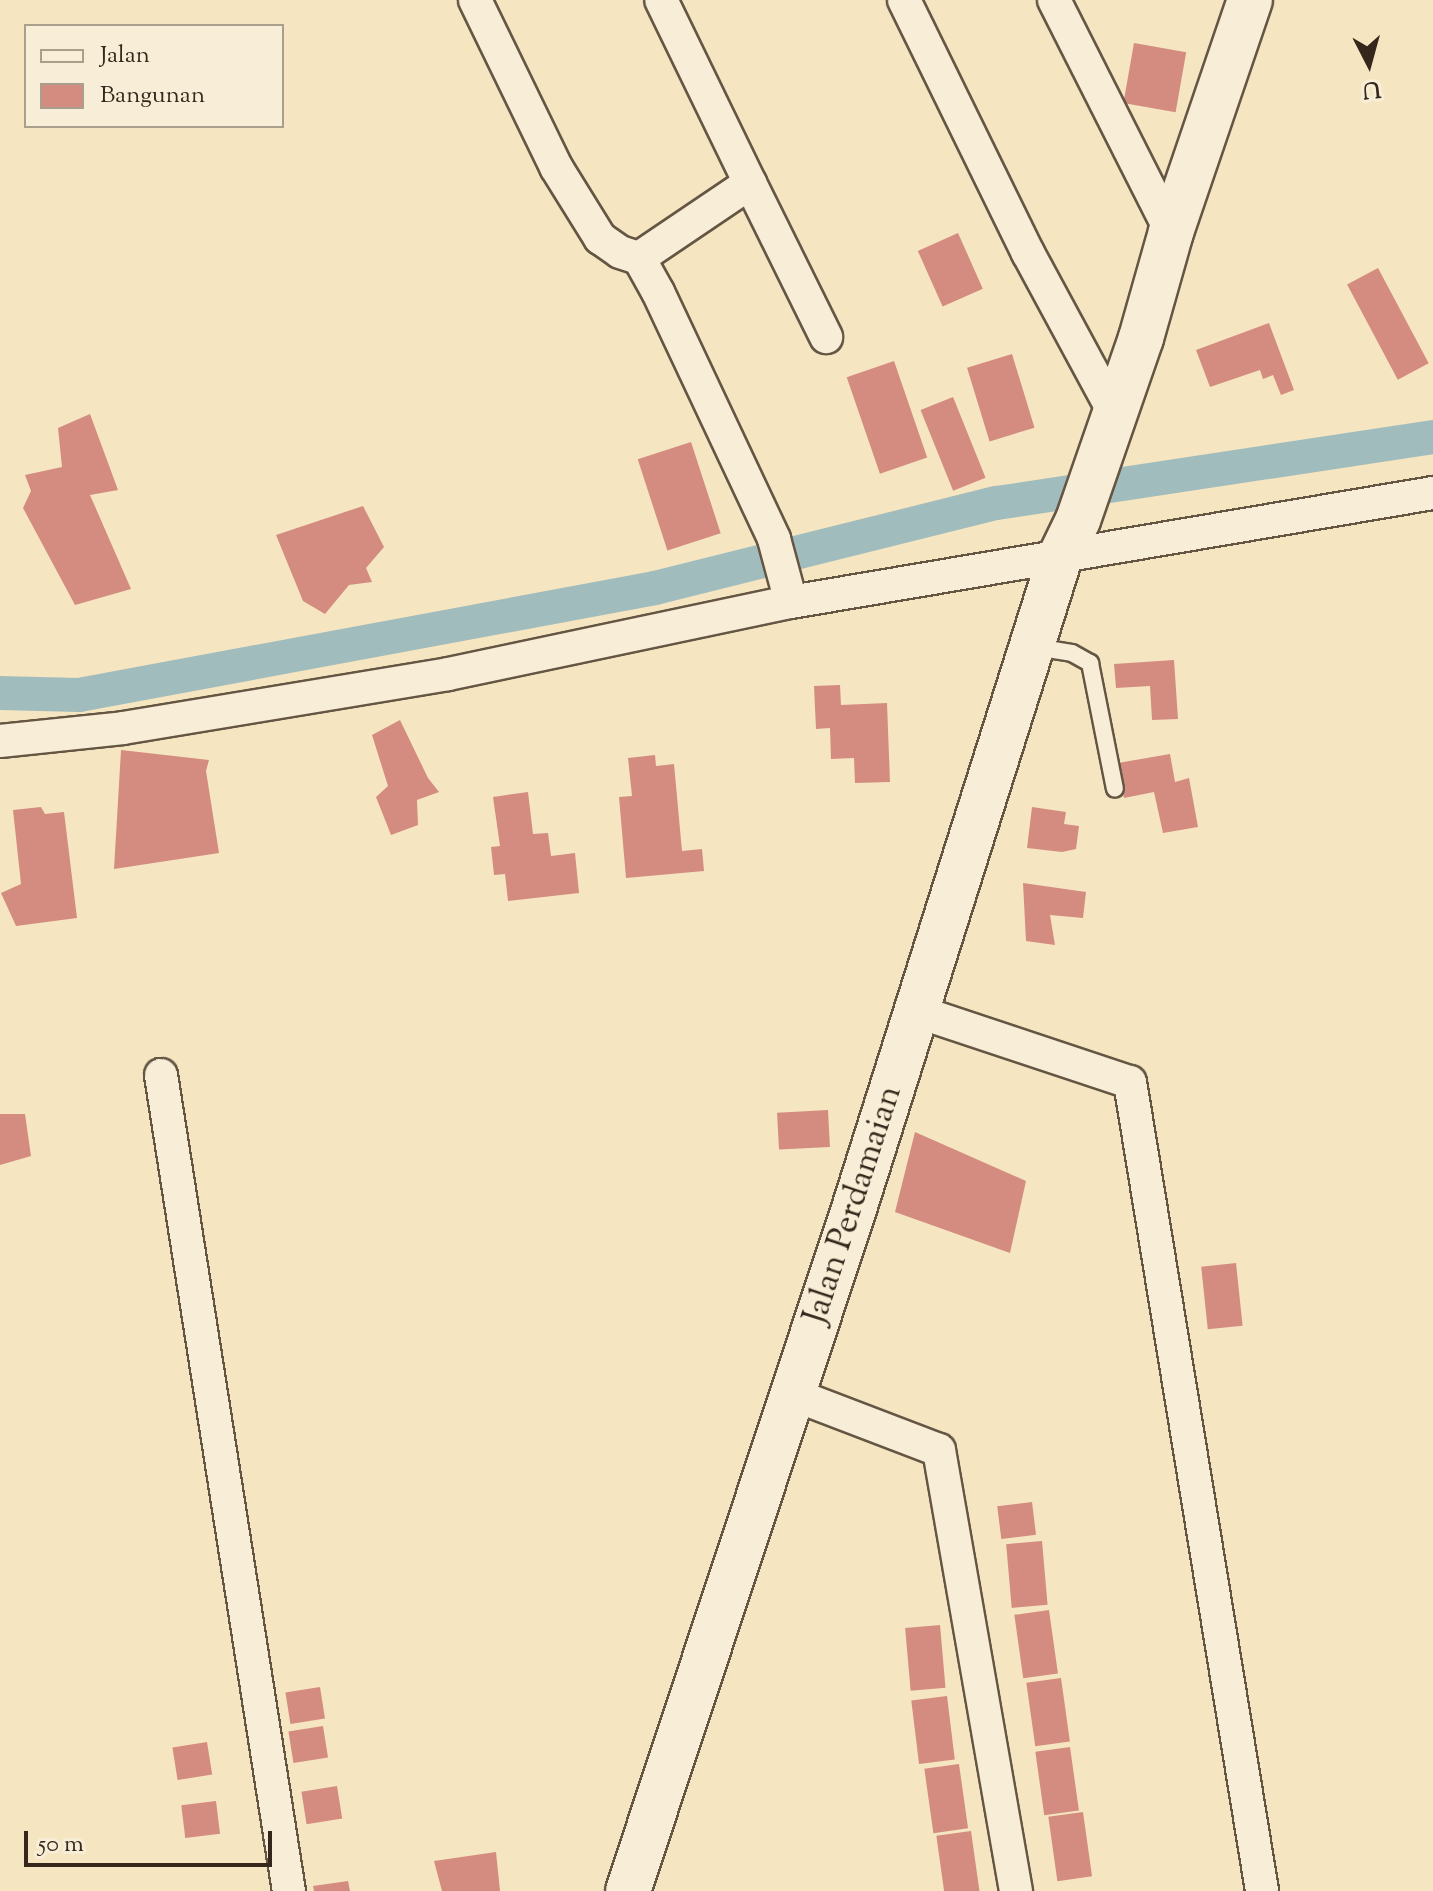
<!DOCTYPE html>
<html>
<head>
<meta charset="utf-8">
<style>
  body { margin:0 }
  #map { position:relative; width:1433px; height:1891px; overflow:hidden; background:#f5e5c1; font-family:"Sorts Mill Goudy",serif }
  div>[style] { position:absolute }
  .canal>* { height:34px; margin:-17px; padding:0 17px; transform-origin:17px; border-radius:17px; background:#a1bcbd }
  .building>* { inset:0; background:#d48c80; transform-origin:0 0 }
  .roads { filter:drop-shadow(2px 0 #655644) drop-shadow(-2px 0 #655644) drop-shadow(0 2px #655644) drop-shadow(0 -2px #655644) }
  .lane>* { height:16px; margin:-8px; padding:0 8px; transform-origin:8px; border-radius:8px; background:#f8eed7 }
  .street>* { height:32px; margin:-16px; padding:0 16px; transform-origin:16px; border-radius:16px; background:#f8eed7 }
  .secondary>* { height:44px; margin:-22px; padding:0 22px; transform-origin:22px; border-radius:22px; background:#f8eed7 }
  span { translate:-50% -50%; white-space:nowrap; text-align:center; line-height:1.15; -webkit-text-stroke:6px #f8eed7; paint-order:stroke }
  .street-label { font-size:34px; color:#35271b }
  .legend { position:absolute; left:24px; top:24px; width:260px; height:104px; box-sizing:border-box; background:#f8eed7; border:2px solid #aa9e8c; margin:0; padding:10px 14px; list-style:none; font-size:24px; color:#35271b }
  .legend li { display:flex; align-items:center; gap:16px; height:40px }
  .legend b { width:40px; border:2px solid #aa9e8c }
  .north { position:absolute; left:1329px; top:24px; width:80px; height:80px; -webkit-text-stroke:6px #f8eed7; paint-order:stroke; rotate:174deg; font-size:22px; font-weight:700; line-height:32px; text-align:center; color:#35271b }
  .north::after { content:''; display:block; margin:auto; width:28px; height:36px; background:#35271b; clip-path:polygon(50% 0,100% 100%,50% 72%,0 100%) }
  .scale { position:absolute; left:24px; top:1831px; width:248px; height:36px; box-sizing:border-box; border:4px solid #35271b; border-top:0; padding-left:10px; font-size:24px; line-height:28px; white-space:nowrap; color:#35271b; -webkit-text-stroke:6px #f8eed7; paint-order:stroke }
</style>
</head>
<body>
<div id="map">
  <div class="canal">
    <div style="left:0;top:693px;width:79px;rotate:1.5deg"></div>
    <div style="left:79px;top:695px;width:586px;rotate:-10.52deg"></div>
    <div style="left:655px;top:588px;width:352px;rotate:-14deg"></div>
    <div style="left:997px;top:503px;width:441px;rotate:-8.6deg"></div>
  </div>
  <div class="building">
    <div style="left:1134px;top:43px;width:53px;height:61px;rotate:10deg"></div>
    <div style="left:958px;top:233px;width:61px;height:44px;rotate:66deg"></div>
    <div style="left:1378px;top:268px;width:108px;height:35px;rotate:62deg"></div>
    <div style="clip-path:polygon(1269px 323px,1294px 390px,1281px 395px,1273px 375px,1263px 379px,1260px 370px,1210px 387px,1196px 350px)"></div>
    <div style="left:1012px;top:354px;width:77px;height:47px;rotate:73deg"></div>
    <div style="left:894px;top:361px;width:102px;height:50px;rotate:71deg"></div>
    <div style="left:953px;top:397px;width:87px;height:35px;rotate:68deg"></div>
    <div style="clip-path:polygon(90px 414px,118px 490px,90px 495px,131px 589px,75px 605px,23px 508px,31px 491px,25px 475px,62px 467px,58px 428px)"></div>
    <div style="left:691px;top:442px;width:96px;height:56px;rotate:72deg"></div>
    <div style="clip-path:polygon(363px 506px,384px 547px,366px 568px,372px 582px,349px 585px,325px 614px,303px 601px,276px 535px)"></div>
    <div style="clip-path:polygon(1174px 660px,1178px 719px,1152px 720px,1150px 686px,1116px 688px,1114px 664px)"></div>
    <div style="clip-path:polygon(840px 685px,841px 705px,887px 703px,890px 782px,855px 783px,854px 758px,831px 759px,830px 728px,816px 729px,814px 686px)"></div>
    <div style="clip-path:polygon(400px 720px,428px 778px,439px 792px,417px 800px,418px 825px,391px 835px,376px 797px,388px 786px,372px 735px)"></div>
    <div style="clip-path:polygon(121px 750px,209px 760px,206px 771px,219px 853px,114px 869px)"></div>
    <div style="clip-path:polygon(1170px 754px,1175px 782px,1189px 778px,1198px 827px,1163px 833px,1154px 792px,1124px 798px,1118px 763px)"></div>
    <div style="clip-path:polygon(655px 755px,656px 766px,674px 764px,682px 851px,702px 849px,704px 871px,626px 878px,619px 797px,632px 796px,628px 758px)"></div>
    <div style="clip-path:polygon(528px 792px,533px 834px,548px 833px,551px 856px,575px 853px,579px 893px,508px 901px,505px 874px,494px 875px,491px 847px,500px 846px,493px 797px)"></div>
    <div style="clip-path:polygon(41px 807px,45px 814px,64px 812px,77px 918px,16px 926px,1px 893px,21px 884px,13px 810px)"></div>
    <div style="clip-path:polygon(1032px 807px,1066px 812px,1064px 824px,1079px 826px,1076px 849px,1062px 852px,1027px 848px)"></div>
    <div style="clip-path:polygon(1023px 883px,1086px 892px,1083px 918px,1050px 915px,1055px 945px,1026px 941px)"></div>
    <div style="left:828px;top:1110px;width:37px;height:51px;rotate:87deg"></div>
    <div style="clip-path:polygon(0 1114px,25px 1114px,31px 1156px,0 1165px)"></div>
    <div style="clip-path:polygon(915px 1132px,1026px 1181px,1010px 1253px,895px 1212px)"></div>
    <div style="left:1236px;top:1263px;width:63px;height:35px;rotate:84deg"></div>
    <div style="left:1032px;top:1502px;width:33px;height:35px;rotate:83deg"></div>
    <div style="left:1042px;top:1541px;width:64px;height:36px;rotate:85deg"></div>
    <div style="left:1049px;top:1610px;width:64px;height:35px;rotate:82deg"></div>
    <div style="left:940px;top:1625px;width:63px;height:35px;rotate:85deg"></div>
    <div style="left:1061px;top:1678px;width:64px;height:35px;rotate:82deg"></div>
    <div style="left:320px;top:1687px;width:32px;height:35px;rotate:81deg"></div>
    <div style="left:947px;top:1696px;width:64px;height:36px;rotate:83deg"></div>
    <div style="left:323px;top:1726px;width:32px;height:35px;rotate:81deg"></div>
    <div style="left:207px;top:1742px;width:33px;height:35px;rotate:81deg"></div>
    <div style="left:1070px;top:1747px;width:64px;height:35px;rotate:82deg"></div>
    <div style="left:959px;top:1764px;width:65px;height:35px;rotate:82deg"></div>
    <div style="left:337px;top:1786px;width:33px;height:36px;rotate:81deg"></div>
    <div style="left:216px;top:1801px;width:33px;height:35px;rotate:83deg"></div>
    <div style="left:1083px;top:1812px;width:65px;height:35px;rotate:82deg"></div>
    <div style="left:971px;top:1831px;width:61px;height:35px;rotate:82deg"></div>
    <div style="clip-path:polygon(496px 1852px,500px 1891px,442px 1891px,434px 1861px)"></div>
    <div style="clip-path:polygon(348px 1881px,350px 1891px,314px 1891px,313px 1886px)"></div>
  </div>
  <div class="roads">
    <div class="lane">
      <div style="left:1035px;top:647px;width:37px;rotate:9deg"></div>
      <div style="left:1072px;top:653px;width:21px;rotate:29deg"></div>
      <div style="left:1090px;top:663px;width:128px;rotate:78.8deg"></div>
    </div>
    <div class="street">
      <div style="left:475px;top:0;width:186px;rotate:64.1deg"></div>
      <div style="left:556px;top:167px;width:84px;rotate:58.2deg"></div>
      <div style="left:600px;top:238px;width:24px;rotate:35deg"></div>
      <div style="left:620px;top:252px;width:20px;rotate:18deg"></div>
      <div style="left:639px;top:258px;width:39px;rotate:61deg"></div>
      <div style="left:658px;top:292px;width:273px;rotate:64.8deg"></div>
      <div style="left:774px;top:539px;width:65px;rotate:74.9deg"></div>
      <div style="left:904px;top:0;width:282px;rotate:63.9deg"></div>
      <div style="left:1028px;top:253px;width:181px;rotate:61.6deg"></div>
      <div style="left:1054px;top:0;width:260px;rotate:63.2deg"></div>
      <div style="left:750px;top:183px;width:172px;rotate:63.7deg"></div>
      <div style="left:639px;top:258px;width:134px;rotate:-34deg"></div>
      <div style="left:750px;top:183px;width:203px;rotate:-115.9deg"></div>
      <div style="left:0;top:741px;width:124px;rotate:-6deg"></div>
      <div style="left:123px;top:728px;width:329px;rotate:-9.4deg"></div>
      <div style="left:448px;top:674px;width:350px;rotate:-11.9deg"></div>
      <div style="left:791px;top:602px;width:651px;rotate:-9.64deg"></div>
      <div style="left:916px;top:1011px;width:225px;rotate:18.4deg"></div>
      <div style="left:1130px;top:1082px;width:820px;rotate:80.73deg"></div>
      <div style="left:161px;top:1075px;width:826px;rotate:81.09deg"></div>
      <div style="left:792px;top:1394px;width:157px;rotate:20.9deg"></div>
      <div style="left:939px;top:1450px;width:448px;rotate:80.1deg"></div>
    </div>
    <div class="secondary">
      <div style="left:628px;top:1891px;width:715px;rotate:-71.67deg"></div>
      <div style="left:853px;top:1212px;width:687px;rotate:-72.46deg"></div>
      <div style="left:1060px;top:557px;width:41px;rotate:-64.1deg"></div>
      <div style="left:1078px;top:520px;width:193px;rotate:-70.9deg"></div>
      <div style="left:1141px;top:338px;width:110px;rotate:-74.2deg"></div>
      <div style="left:1171px;top:232px;width:245px;rotate:-71.2deg"></div>
    </div>
  </div>
  <div class="street-label">
    <span style="left:854px;top:1205px;rotate:-72deg">Jalan Perdamaian</span>
  </div>
  <ul class="legend">
  <li><b style="height:10px;background:#f8eed7"></b>Jalan</li>
  <li><b style="height:22px;background:#d48c80"></b>Bangunan</li>
  </ul>
  <div class="north">U</div>
  <div class="scale">50 m</div>
</div>
</body>
</html>
